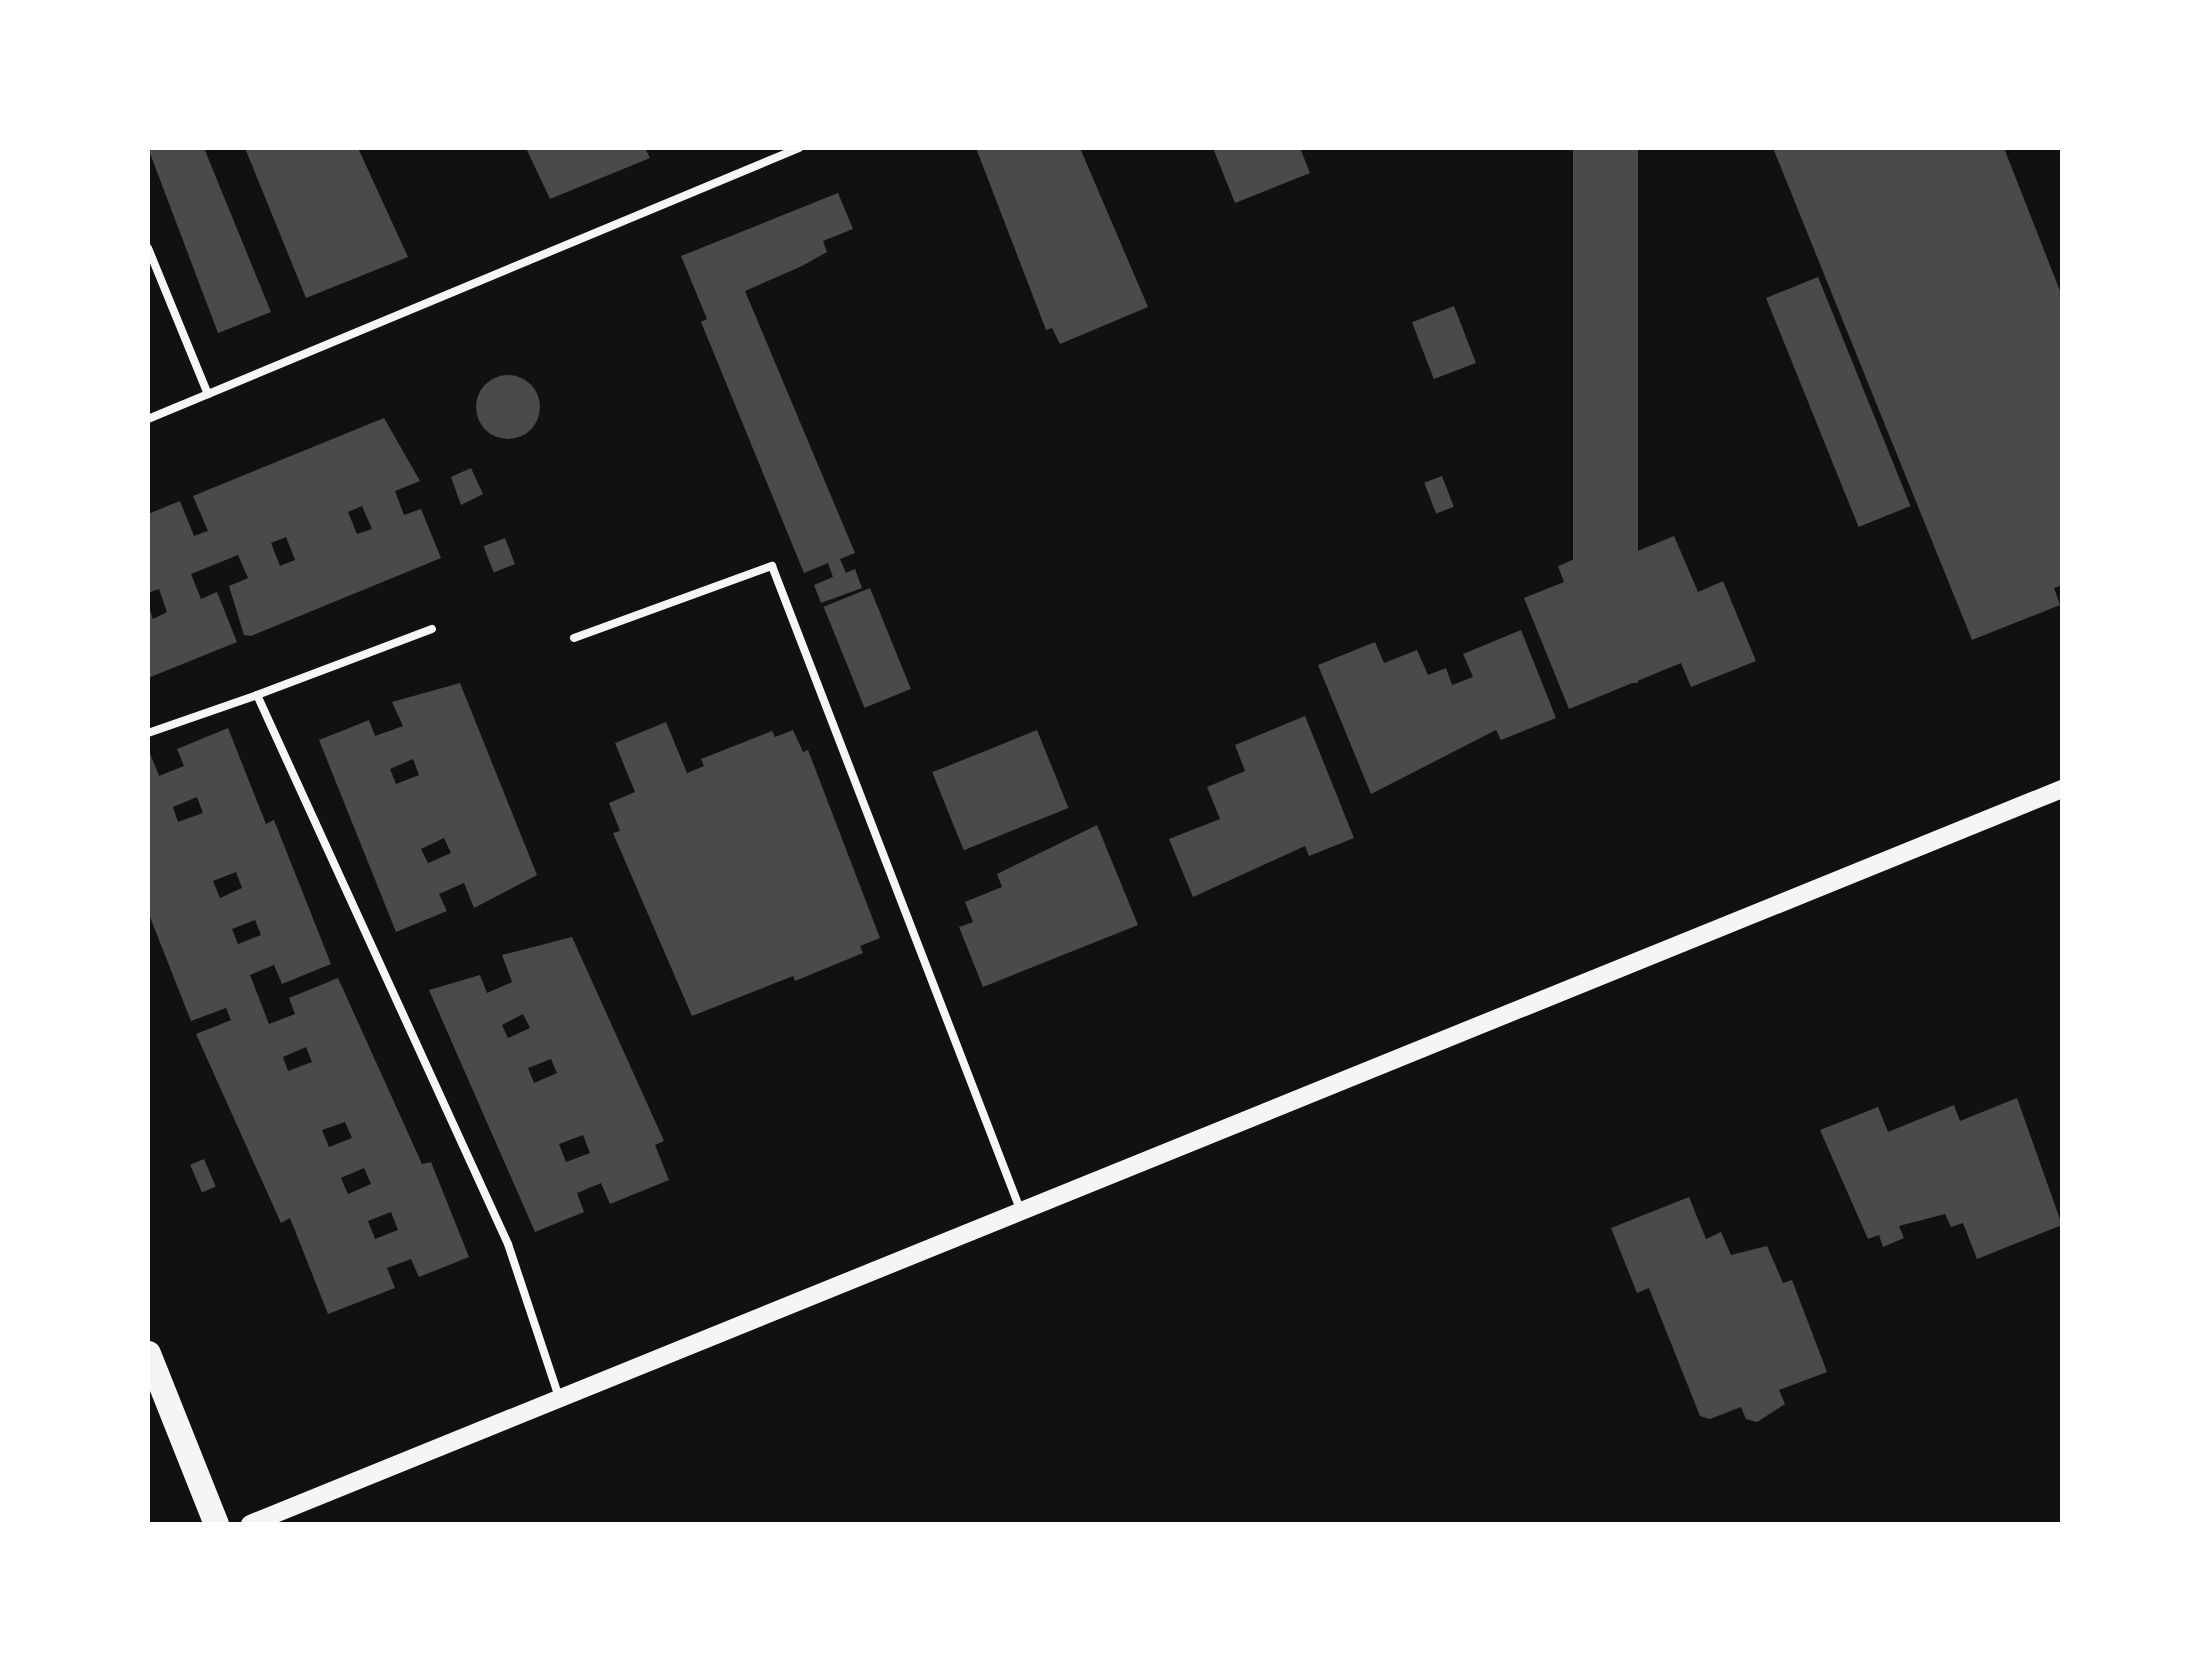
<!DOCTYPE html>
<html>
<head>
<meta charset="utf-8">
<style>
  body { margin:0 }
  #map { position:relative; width:2210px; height:1672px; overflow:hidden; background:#111; font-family:"Exo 2",sans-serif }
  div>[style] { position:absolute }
  .building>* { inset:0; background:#4a4a4a; transform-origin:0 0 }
  .round { border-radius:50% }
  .service>* { height:8px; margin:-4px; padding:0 4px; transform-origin:4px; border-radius:4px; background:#f5f5f5 }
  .tertiary>* { height:18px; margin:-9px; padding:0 9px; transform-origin:9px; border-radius:9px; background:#f5f5f5 }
  .primary>* { height:25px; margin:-12.5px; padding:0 12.5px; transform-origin:12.5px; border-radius:12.5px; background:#f5f5f5 }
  span { translate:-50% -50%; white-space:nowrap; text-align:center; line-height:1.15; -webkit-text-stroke:8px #fff; paint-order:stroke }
  .frame { position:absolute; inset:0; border:150px solid #fff; pointer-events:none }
</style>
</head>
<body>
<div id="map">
  <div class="building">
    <div style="clip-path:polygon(148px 148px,204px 148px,271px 312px,218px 333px)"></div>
    <div style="clip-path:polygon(245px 148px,358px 148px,408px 257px,306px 298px)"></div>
    <div style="clip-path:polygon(526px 148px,645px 148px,650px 158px,550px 199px)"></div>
    <div style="clip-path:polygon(976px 148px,1080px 148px,1148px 307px,1060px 344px,1052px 328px,1046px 330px)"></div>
    <div style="clip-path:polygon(1213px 148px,1300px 148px,1310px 173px,1235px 203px)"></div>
    <div style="left:1573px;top:148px;width:65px;height:535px"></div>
    <div style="clip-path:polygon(1773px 148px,2004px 148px,2062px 296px,2062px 585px,2054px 588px,2060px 605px,1972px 640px)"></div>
    <div style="clip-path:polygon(838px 193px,853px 229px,823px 241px,827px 252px,802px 266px,745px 291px,855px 553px,840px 559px,846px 573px,855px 569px,862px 588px,821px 603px,814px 585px,833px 577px,828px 563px,804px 573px,701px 322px,707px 319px,681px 256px)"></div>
    <div style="left:1818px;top:277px;width:247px;height:56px;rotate:68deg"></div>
    <div style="left:1454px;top:306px;width:61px;height:45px;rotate:69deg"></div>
    <div class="round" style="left:476px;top:375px;width:64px;height:64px"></div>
    <div style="clip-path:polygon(evenodd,384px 418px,420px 481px,395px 491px,404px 515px,421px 509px,441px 558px,251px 636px,244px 635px,229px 586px,248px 578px,238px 555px,191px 574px,201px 599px,217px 592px,237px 642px,148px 678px,148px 605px,153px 619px,167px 612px,159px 589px,148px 593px,148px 514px,180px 501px,194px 536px,208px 531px,193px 496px,384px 418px,362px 506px,372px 529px,357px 534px,348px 512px,362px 506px,384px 418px,286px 537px,295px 560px,280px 566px,271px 543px,286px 537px)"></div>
    <div style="clip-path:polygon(471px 468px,483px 494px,461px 505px,451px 477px)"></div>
    <div style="left:1442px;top:476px;width:33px;height:19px;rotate:69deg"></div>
    <div style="clip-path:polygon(1674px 536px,1698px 592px,1723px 581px,1756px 661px,1691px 687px,1681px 663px,1569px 709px,1524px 598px,1564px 582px,1558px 566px,1621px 540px,1628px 555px)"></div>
    <div style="left:505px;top:538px;width:28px;height:23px;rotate:69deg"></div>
    <div style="left:870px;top:588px;width:109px;height:50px;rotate:68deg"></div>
    <div style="clip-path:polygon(1521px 630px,1556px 718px,1501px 740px,1496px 730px,1371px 794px,1318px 665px,1375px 642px,1384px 663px,1417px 650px,1428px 675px,1446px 668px,1452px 685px,1473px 677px,1463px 654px)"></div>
    <div style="clip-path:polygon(evenodd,460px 683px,537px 875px,474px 908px,464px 883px,439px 894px,447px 911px,396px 932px,319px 740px,369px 720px,375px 736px,403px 726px,392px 702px,460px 683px,413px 759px,419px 775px,396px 784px,390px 769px,413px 759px,460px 683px,444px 838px,451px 853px,428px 863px,421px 849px,444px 838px)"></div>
    <div style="clip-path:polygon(1305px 716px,1354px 838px,1309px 856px,1305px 846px,1193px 897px,1169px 839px,1220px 819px,1207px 787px,1245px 771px,1235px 745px)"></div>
    <div style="clip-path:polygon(666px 722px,687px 773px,704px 766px,701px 759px,772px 731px,775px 737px,793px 730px,803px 752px,808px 750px,880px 938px,860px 946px,863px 953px,795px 981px,793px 976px,692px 1016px,613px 833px,620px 831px,609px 803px,635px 792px,615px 743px)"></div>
    <div style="clip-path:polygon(evenodd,228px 728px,266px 824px,274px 820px,331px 964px,282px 984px,274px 965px,250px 975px,269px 1024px,295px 1014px,289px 998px,338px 978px,422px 1164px,431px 1162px,469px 1257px,419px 1277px,411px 1259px,387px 1268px,395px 1288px,328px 1314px,290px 1218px,281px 1223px,196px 1034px,231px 1020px,226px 1008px,191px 1021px,148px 912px,148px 748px,159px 776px,184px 766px,177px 749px,228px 728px,197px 797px,203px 813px,178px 822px,173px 807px,197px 797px,228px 728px,236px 872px,242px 888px,220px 898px,213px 881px,236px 872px,228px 728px,255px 920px,261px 935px,238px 944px,232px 929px,255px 920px,228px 728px,306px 1047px,312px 1062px,288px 1071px,283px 1057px,306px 1047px,228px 728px,345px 1122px,352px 1138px,329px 1147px,322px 1130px,345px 1122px,228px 728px,364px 1168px,371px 1184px,348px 1194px,341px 1178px,364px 1168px,228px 728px,391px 1212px,398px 1230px,375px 1239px,368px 1221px,391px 1212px)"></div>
    <div style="left:1037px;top:730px;width:84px;height:113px;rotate:68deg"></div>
    <div style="clip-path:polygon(1097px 825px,1138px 925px,983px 987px,959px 927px,973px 922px,965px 902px,1002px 887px,997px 874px)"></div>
    <div style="clip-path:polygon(evenodd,572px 937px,664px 1141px,655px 1145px,669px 1180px,610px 1204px,601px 1183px,577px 1193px,584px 1212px,535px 1232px,429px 990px,480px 975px,487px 993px,512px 982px,502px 955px,572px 937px,523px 1014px,530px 1028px,508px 1038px,502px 1025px,523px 1014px,572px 937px,551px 1059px,557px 1073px,534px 1083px,528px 1068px,551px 1059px,572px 937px,583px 1135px,590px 1153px,566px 1162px,559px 1144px,583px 1135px)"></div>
    <div style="clip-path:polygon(2017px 1098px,2062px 1225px,1977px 1259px,1963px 1223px,1951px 1227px,1945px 1214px,1899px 1226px,1904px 1238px,1883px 1247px,1879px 1235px,1868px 1239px,1820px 1130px,1878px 1107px,1888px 1132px,1954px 1105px,1960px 1121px)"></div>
    <div style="left:204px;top:1159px;width:30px;height:15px;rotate:67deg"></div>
    <div style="clip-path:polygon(1689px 1197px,1706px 1239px,1721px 1232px,1731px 1255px,1767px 1246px,1783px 1283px,1792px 1280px,1827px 1372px,1779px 1390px,1785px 1404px,1757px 1422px,1746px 1419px,1741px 1407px,1710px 1419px,1700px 1416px,1649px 1288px,1637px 1293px,1611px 1228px)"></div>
  </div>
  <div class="service">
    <div style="left:148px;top:248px;width:158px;rotate:67.7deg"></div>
    <div style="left:148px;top:419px;width:705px;rotate:-22.6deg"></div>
    <div style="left:574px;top:638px;width:211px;rotate:-20deg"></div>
    <div style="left:772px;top:566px;width:689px;rotate:68.91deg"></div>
    <div style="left:257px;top:695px;width:187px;rotate:-20.7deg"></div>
    <div style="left:148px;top:733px;width:115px;rotate:-19.2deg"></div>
    <div style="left:257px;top:695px;width:604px;rotate:65.43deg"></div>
    <div style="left:508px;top:1244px;width:161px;rotate:71.6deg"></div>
  </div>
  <div class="tertiary">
    <div style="left:250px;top:1524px;width:1955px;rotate:-22.08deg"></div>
  </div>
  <div class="primary">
    <div style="left:148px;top:1353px;width:184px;rotate:68.3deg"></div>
  </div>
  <div class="frame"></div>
</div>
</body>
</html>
